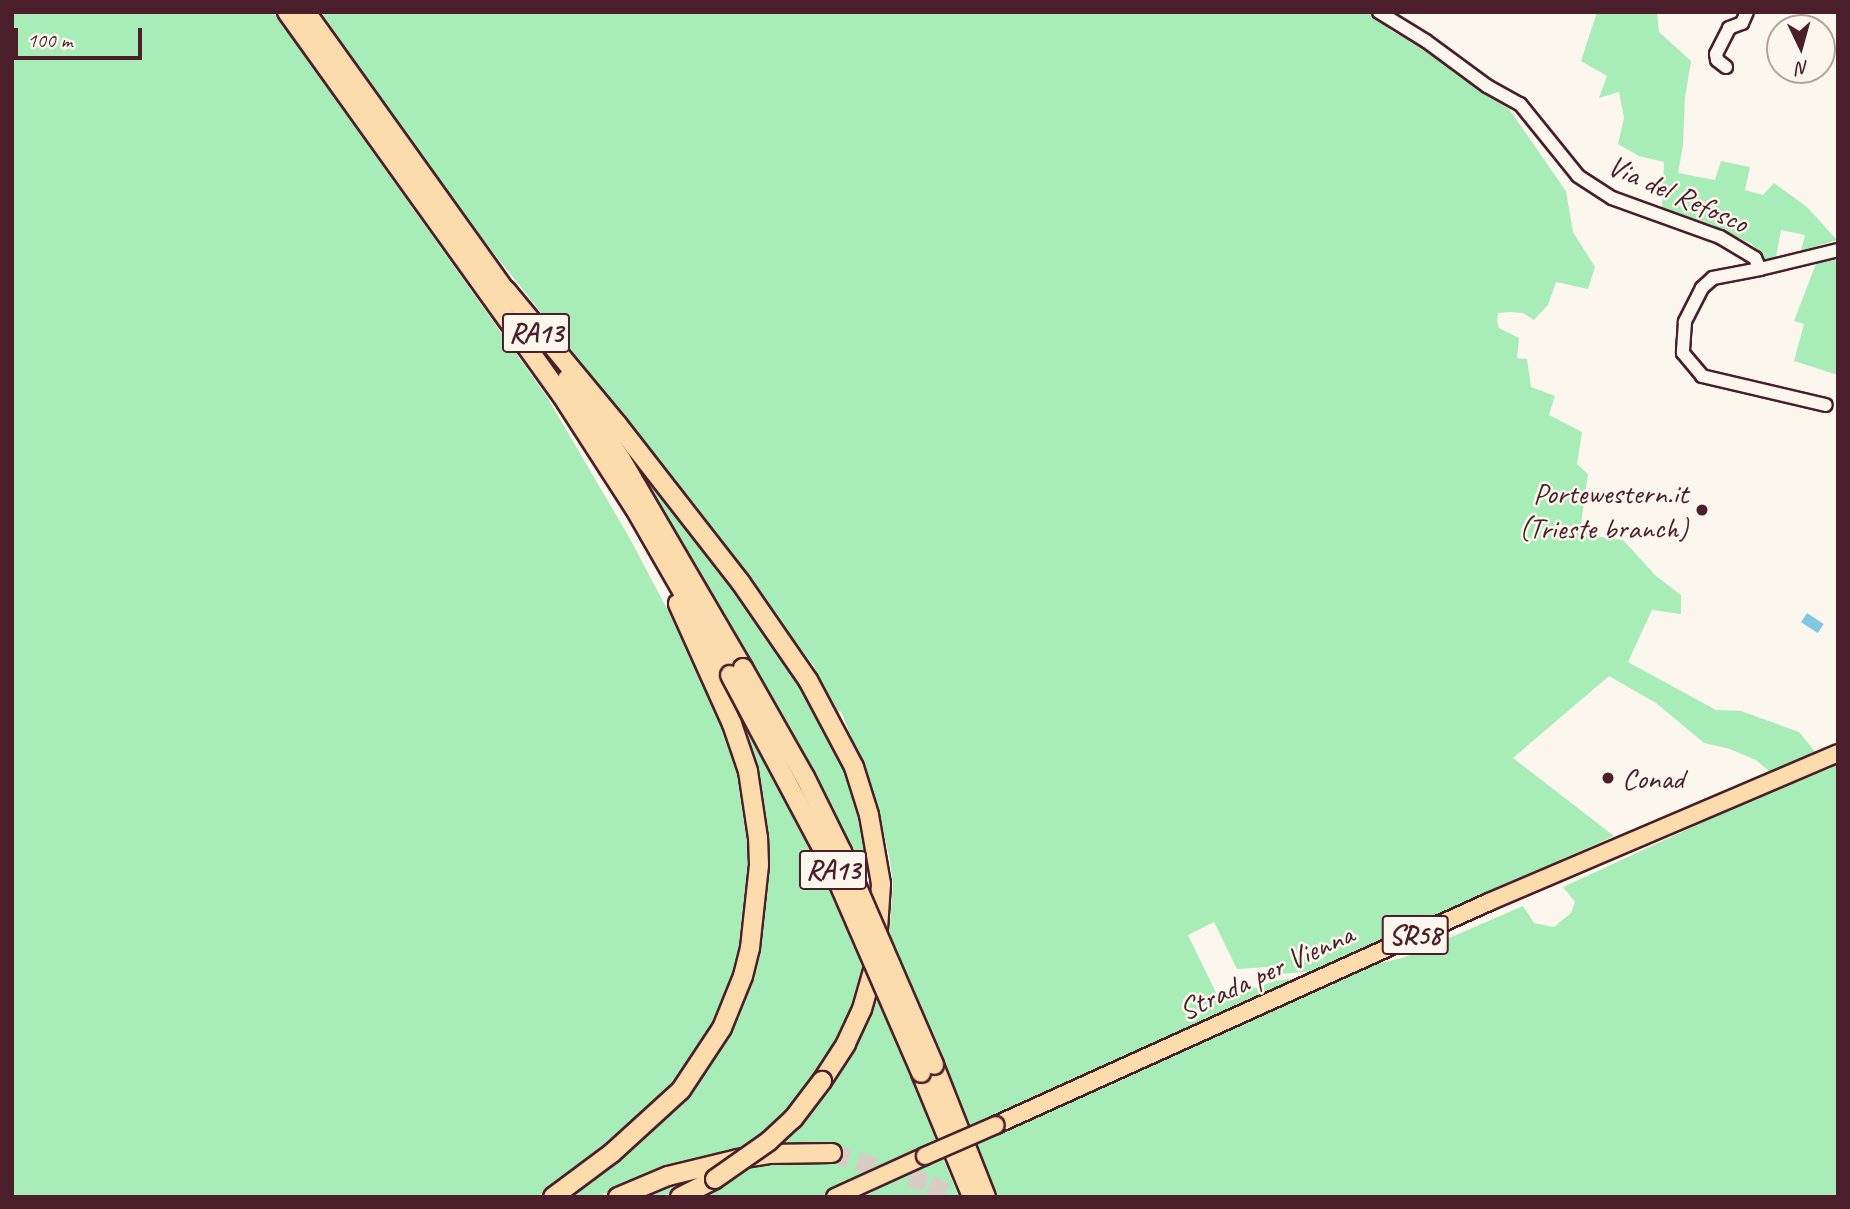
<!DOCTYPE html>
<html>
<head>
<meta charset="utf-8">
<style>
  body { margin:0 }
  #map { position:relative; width:1850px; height:1209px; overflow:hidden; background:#fbf7ec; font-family:Caveat,sans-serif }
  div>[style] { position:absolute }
  .green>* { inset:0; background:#a8edb8 }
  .water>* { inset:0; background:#80c9e1; transform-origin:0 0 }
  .highway-tunnel>* { height:18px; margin-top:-9px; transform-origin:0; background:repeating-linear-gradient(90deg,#d8ccc5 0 18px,transparent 0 27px) }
  .roads { filter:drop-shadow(2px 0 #4a1f2b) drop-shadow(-2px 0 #4a1f2b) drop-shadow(0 2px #4a1f2b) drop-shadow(0 -2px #4a1f2b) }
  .minor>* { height:12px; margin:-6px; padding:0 6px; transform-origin:6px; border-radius:6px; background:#fbf7ec }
  .major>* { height:16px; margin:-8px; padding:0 8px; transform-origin:8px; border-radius:8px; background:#fcdcac }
  .highway>* { height:18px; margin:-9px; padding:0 9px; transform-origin:9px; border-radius:9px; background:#fcdcac }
  .bridges { filter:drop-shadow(2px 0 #4a1f2b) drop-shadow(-2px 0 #4a1f2b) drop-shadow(0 2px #4a1f2b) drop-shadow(0 -2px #4a1f2b) }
  .major-bridge>* { height:16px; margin:-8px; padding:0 8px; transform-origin:8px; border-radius:8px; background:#fcdcac }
  .highway-bridge>* { height:18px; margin:-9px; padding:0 9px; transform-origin:9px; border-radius:9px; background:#fcdcac }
  .dots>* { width:19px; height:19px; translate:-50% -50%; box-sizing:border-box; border:4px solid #fbf7ec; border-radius:50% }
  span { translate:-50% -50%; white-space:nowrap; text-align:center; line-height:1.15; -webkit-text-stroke:5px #fbf7ec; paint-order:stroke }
  .shield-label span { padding:2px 5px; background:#fbf7ec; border:2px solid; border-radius:5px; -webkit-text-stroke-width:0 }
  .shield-label { font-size:28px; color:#4a1f2b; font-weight:700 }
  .street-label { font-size:30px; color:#4a1f2b }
  .poi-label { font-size:30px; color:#4a1f2b }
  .right { translate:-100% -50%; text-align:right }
  .left { translate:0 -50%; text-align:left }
  .frame { position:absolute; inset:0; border:14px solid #4a1f2b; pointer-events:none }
  .north { position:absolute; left:1766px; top:14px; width:70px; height:70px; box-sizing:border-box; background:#fbf7ec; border:2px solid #b4a19f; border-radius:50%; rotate:175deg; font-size:19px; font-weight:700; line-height:28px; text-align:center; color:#4a1f2b }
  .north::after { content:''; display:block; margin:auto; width:24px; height:32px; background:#4a1f2b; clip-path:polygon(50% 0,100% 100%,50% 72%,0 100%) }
  .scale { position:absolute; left:14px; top:28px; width:128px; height:32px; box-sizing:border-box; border:4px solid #4a1f2b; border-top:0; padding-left:9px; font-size:21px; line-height:24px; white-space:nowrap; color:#4a1f2b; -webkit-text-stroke:5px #fbf7ec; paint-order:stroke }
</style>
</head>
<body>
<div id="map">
  <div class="green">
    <div style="clip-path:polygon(12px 12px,273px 12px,547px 397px,629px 537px,701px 673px,715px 668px,806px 829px,871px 969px,828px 1084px,858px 1042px,877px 985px,940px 1143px,819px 1197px,698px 1197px,713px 1175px,668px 1197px,636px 1197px,672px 1182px,756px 1163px,792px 1159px,827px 1162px,832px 1153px,832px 1144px,782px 1143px,715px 1154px,651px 1172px,598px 1197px,566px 1197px,633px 1149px,663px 1122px,669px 1115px,656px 1105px,577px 1171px,539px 1197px,12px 1197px)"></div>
    <div style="clip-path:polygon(321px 12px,1368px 12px,1393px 32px,1429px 49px,1449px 68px,1509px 109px,1566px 191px,1573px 232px,1595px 267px,1588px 289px,1556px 282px,1548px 305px,1534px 320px,1523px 313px,1510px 312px,1498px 313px,1497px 321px,1499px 328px,1519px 338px,1517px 358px,1527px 359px,1531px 387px,1555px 396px,1549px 415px,1582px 432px,1577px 464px,1588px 474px,1581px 524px,1593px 536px,1623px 540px,1656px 576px,1681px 595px,1681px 614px,1652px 610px,1628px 662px,1716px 710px,1741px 711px,1799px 732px,1818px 755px,1771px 773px,1756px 760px,1730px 749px,1704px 743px,1656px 703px,1609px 676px,1513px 758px,1614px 836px,1313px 971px,1269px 975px,1267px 967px,1237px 969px,1214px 922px,1188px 935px,1221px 1003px,1247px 991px,1245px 984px,1256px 988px,1275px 981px,1306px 977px,1306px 981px,1140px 1051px,966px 1130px,889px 936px,893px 885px,890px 860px,877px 804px,843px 716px,840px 711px,824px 719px,861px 808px,877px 892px,752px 662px,637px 469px,642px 467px,802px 684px,818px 674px,813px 665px,625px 418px,454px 203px)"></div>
    <div style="clip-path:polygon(1597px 12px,1657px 12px,1659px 32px,1691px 61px,1685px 97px,1683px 146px,1678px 173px,1715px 180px,1721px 161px,1750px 167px,1745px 190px,1763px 195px,1774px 183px,1807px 207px,1837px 240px,1801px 251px,1805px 235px,1781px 230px,1776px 257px,1765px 260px,1752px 244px,1712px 225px,1662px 208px,1664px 162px,1639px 156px,1618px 144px,1624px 118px,1619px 92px,1599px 98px,1607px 76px,1581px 61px)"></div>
    <div style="clip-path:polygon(1838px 260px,1838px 375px,1794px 361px,1804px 324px,1794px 321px,1817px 261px)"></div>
    <div style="clip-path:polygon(1838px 762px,1838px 1197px,994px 1197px,971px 1144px,1362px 968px,1405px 957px,1523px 906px,1534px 923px,1554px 927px,1571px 913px,1575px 902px,1563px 887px,1751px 800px,1829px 769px)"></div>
    <div style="clip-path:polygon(943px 1158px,959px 1197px,856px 1197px)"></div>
  </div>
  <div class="water">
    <div style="left:1807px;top:613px;width:20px;height:11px;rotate:33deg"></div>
  </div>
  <div class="highway-tunnel">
    <div style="left:832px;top:1153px;width:103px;rotate:17.6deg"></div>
    <div style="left:930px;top:1184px;width:27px;rotate:28deg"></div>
  </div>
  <div class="roads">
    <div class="minor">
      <div style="left:1379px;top:12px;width:55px;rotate:31.7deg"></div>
      <div style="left:1426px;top:41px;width:76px;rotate:36.4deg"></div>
      <div style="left:1487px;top:86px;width:38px;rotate:29deg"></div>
      <div style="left:1520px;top:104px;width:92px;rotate:51.1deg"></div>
      <div style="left:1578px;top:176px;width:40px;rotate:32.9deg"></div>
      <div style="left:1612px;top:198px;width:115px;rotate:19.9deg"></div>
      <div style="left:1720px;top:237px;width:41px;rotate:31deg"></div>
      <div style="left:1755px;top:258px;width:12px;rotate:66deg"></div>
      <div style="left:1760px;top:269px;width:80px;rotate:-13.7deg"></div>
      <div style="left:1726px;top:67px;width:11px;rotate:-142deg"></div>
      <div style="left:1717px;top:60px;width:6px;rotate:-99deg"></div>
      <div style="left:1716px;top:54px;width:29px;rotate:-63deg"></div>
      <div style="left:1729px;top:28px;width:14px;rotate:-21deg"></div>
      <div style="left:1742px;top:23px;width:12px;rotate:-66deg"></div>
      <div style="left:1760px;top:269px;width:48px;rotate:169.2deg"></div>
      <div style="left:1713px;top:278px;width:15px;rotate:138deg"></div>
      <div style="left:1702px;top:288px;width:38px;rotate:117deg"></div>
      <div style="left:1685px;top:322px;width:31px;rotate:94deg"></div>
      <div style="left:1683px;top:353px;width:30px;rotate:50deg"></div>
      <div style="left:1702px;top:376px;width:127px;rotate:13.2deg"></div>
    </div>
    <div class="major">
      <div style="left:996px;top:1125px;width:541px;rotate:-24.34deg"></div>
      <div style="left:1489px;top:902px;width:379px;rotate:-23.1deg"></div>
      <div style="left:835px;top:1197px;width:99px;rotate:-24.5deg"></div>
    </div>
    <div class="highway">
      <div style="left:287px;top:12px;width:480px;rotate:54.4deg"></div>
      <div style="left:566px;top:402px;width:127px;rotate:57.2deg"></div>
      <div style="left:635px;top:509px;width:191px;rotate:60.2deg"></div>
      <div style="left:306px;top:12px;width:352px;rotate:54.4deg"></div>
      <div style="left:506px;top:290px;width:175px;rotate:50.3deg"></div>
      <div style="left:618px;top:425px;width:200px;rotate:52.1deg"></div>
      <div style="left:741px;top:583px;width:118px;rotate:55.4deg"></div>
      <div style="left:808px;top:680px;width:98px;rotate:62.1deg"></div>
      <div style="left:854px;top:767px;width:50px;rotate:72.6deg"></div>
      <div style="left:869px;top:815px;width:70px;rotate:80.1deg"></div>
      <div style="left:881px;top:884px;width:76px;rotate:93.8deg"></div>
      <div style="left:876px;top:960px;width:51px;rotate:105.9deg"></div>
      <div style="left:862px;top:1009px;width:38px;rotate:115deg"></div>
      <div style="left:846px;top:1044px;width:44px;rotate:123deg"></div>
      <div style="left:567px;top:379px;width:97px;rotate:56deg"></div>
      <div style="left:621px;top:459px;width:242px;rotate:59.7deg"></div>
      <div style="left:934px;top:1065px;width:142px;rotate:68.5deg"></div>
      <div style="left:921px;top:1073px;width:134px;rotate:67.6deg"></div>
      <div style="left:553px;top:1197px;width:74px;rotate:-36.7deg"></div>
      <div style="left:612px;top:1153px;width:93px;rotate:-42.4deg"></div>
      <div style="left:681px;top:1090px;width:74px;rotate:-56.5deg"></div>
      <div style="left:722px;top:1028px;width:56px;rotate:-68deg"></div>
      <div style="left:743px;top:976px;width:29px;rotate:-76deg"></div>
      <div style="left:750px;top:948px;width:83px;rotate:-83.8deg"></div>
      <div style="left:759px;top:865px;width:27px;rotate:-92deg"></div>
      <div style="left:758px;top:838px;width:68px;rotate:-98.5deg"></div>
      <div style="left:748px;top:771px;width:50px;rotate:-108.8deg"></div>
      <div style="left:732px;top:724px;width:132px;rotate:-114.2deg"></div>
      <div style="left:618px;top:1197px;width:54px;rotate:-22.8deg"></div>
      <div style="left:668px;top:1176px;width:72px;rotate:-13.7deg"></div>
      <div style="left:738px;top:1159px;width:30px;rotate:-9deg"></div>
      <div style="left:768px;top:1154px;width:64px;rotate:-0.9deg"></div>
      <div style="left:680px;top:1197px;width:39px;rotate:-27deg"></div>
    </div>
  </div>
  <div class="bridges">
    <div class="major-bridge">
      <div style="left:925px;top:1156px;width:77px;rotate:-23.6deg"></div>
    </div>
    <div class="highway-bridge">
      <div style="left:743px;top:668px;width:125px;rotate:60.4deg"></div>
      <div style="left:805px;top:777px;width:84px;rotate:63.7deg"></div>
      <div style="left:842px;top:852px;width:232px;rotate:66.6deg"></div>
      <div style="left:730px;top:675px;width:211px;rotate:62deg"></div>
      <div style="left:829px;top:861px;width:231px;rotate:66.5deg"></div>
      <div style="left:715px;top:1179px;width:66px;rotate:-35.1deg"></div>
      <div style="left:769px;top:1141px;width:33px;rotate:-43deg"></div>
      <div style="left:793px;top:1119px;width:48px;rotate:-52.7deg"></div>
    </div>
  </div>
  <div class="dots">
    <div style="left:1702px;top:510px;background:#4a1f2b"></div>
    <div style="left:1608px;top:778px;background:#4a1f2b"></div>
  </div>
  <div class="shield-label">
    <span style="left:536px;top:333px">RA13</span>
    <span style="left:833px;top:870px">RA13</span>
    <span style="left:1415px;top:935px">SR58</span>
  </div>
  <div class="street-label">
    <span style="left:1678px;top:194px;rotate:24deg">Via del Refosco</span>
    <span style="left:1266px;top:972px;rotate:-25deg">Strada per Vienna</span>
  </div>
  <div class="poi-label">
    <span class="right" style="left:1688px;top:510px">Portewestern.it<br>(Trieste branch)</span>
    <span class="left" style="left:1622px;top:778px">Conad</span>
  </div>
  <div class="frame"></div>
  <div class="north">N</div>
  <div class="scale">100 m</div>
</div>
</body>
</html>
